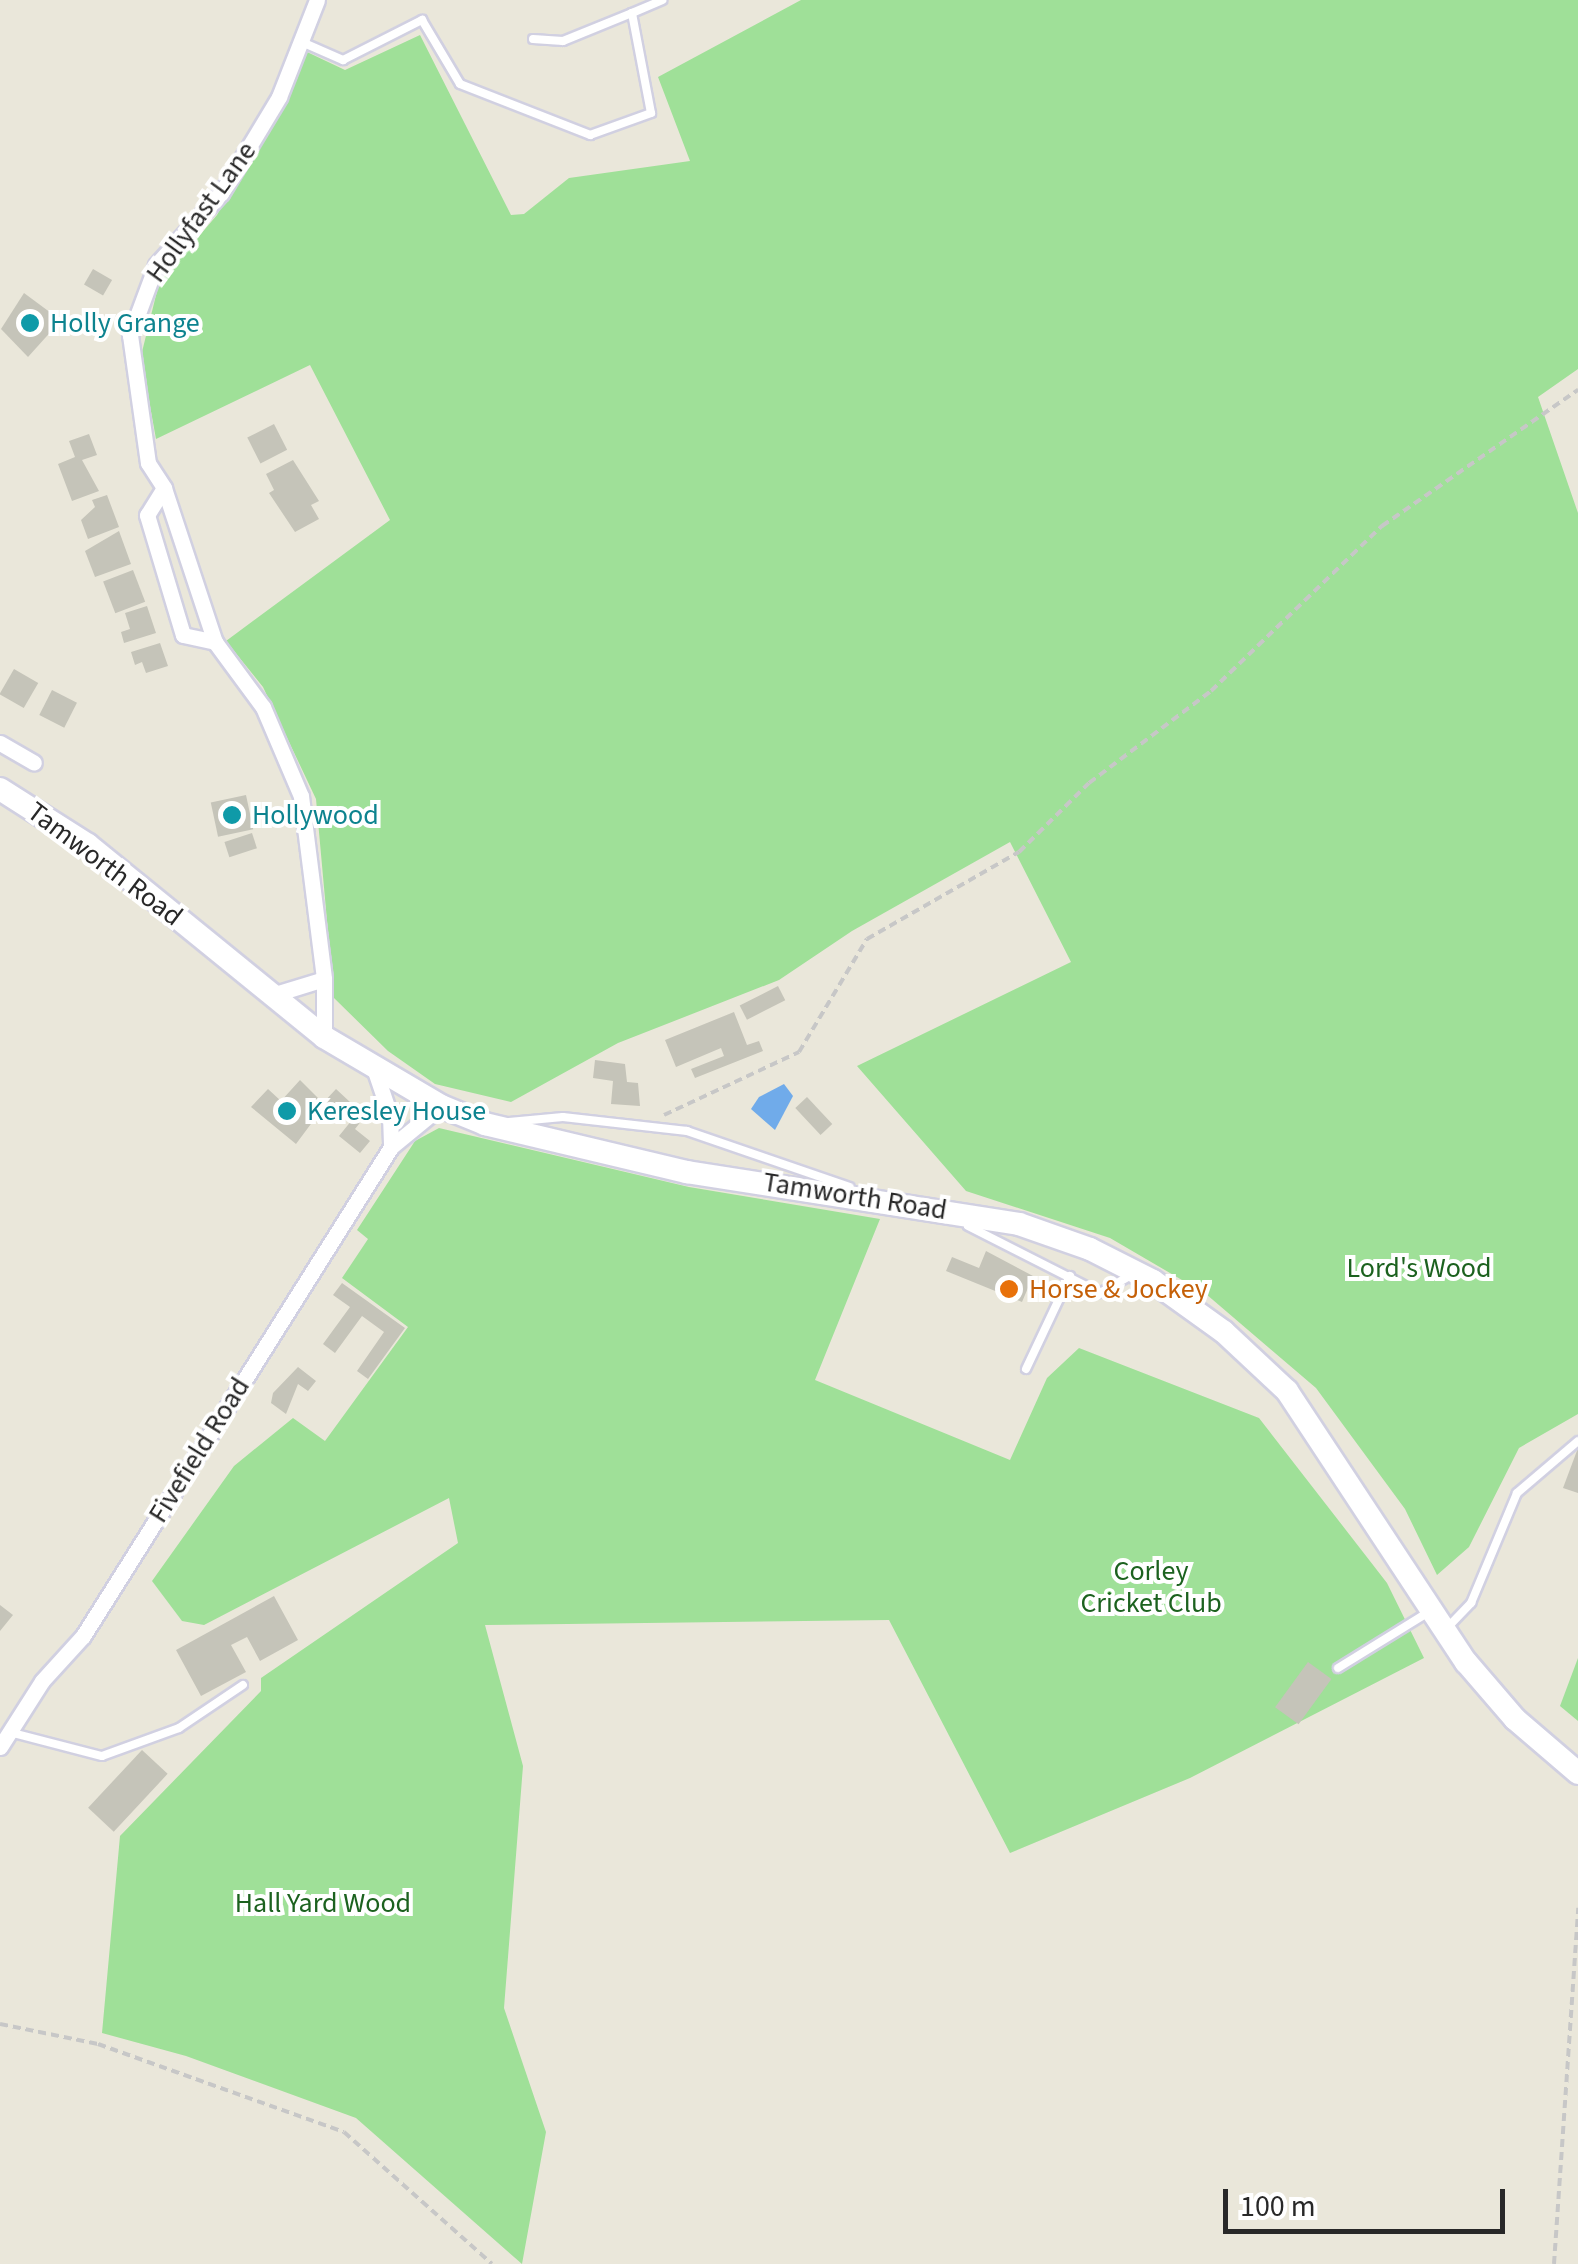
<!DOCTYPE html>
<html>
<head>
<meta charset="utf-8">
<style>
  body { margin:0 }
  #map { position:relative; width:1578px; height:2264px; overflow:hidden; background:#eae7da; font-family:"Source Sans 3",sans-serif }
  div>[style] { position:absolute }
  .green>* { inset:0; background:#9fe098 }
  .water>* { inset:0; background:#70abea }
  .building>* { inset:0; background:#c5c4b9; transform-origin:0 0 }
  .path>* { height:4px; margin-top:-2px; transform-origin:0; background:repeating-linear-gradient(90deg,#c7c7c7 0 8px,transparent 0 13px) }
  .roads { filter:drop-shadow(2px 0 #d1d0e1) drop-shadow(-2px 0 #d1d0e1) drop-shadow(0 2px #d1d0e1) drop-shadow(0 -2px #d1d0e1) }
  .service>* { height:8px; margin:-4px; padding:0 4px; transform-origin:4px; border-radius:4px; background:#fff }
  .minor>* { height:15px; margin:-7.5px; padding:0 7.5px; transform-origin:7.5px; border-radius:7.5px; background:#fff }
  .secondary>* { height:22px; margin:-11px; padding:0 11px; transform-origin:11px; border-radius:11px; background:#fff }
  .dots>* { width:28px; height:28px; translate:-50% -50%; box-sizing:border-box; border:5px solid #fff; border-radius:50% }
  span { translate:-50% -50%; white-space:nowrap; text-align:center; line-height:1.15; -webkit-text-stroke:8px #fff; paint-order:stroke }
  .street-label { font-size:28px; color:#282828 }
  .culture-label { font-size:28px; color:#0d838f }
  .left { translate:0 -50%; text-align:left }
  .park-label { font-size:28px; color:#1c621f }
  .food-label { font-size:28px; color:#c56008 }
  .scale { position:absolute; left:1223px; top:2189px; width:282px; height:45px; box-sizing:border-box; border:5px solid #282828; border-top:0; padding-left:12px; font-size:30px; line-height:35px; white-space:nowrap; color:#282828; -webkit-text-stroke:8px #fff; paint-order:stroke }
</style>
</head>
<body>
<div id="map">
  <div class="green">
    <div style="clip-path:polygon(801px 0,1578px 0,1578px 369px,1538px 397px,1578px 513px,1578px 1414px,1519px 1448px,1469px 1547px,1437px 1575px,1405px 1509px,1316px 1388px,1206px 1294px,1110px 1238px,966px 1191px,857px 1066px,1071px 962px,1010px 842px,852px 931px,779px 980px,618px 1043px,511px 1102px,435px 1084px,388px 1051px,334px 998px,316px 799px,263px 687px,226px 641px,390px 520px,310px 365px,156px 439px,141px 356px,159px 283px,217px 215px,307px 52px,345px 70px,420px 35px,511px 215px,524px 214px,569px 178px,690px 161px,658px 77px)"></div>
    <div style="clip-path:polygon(439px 1128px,689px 1187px,880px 1219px,815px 1380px,1010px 1460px,1047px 1378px,1079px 1348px,1259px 1418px,1387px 1583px,1424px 1658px,1190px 1778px,1010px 1853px,889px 1620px,485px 1625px,523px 1766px,504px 2008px,546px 2132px,522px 2264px,356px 2118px,186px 2056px,102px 2033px,120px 1836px,261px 1691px,261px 1678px,458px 1543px,449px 1498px,204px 1625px,182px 1621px,152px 1581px,234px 1466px,293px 1418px,325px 1441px,408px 1327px,342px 1278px,368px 1239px,357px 1230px,415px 1141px)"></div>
    <div style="clip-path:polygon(1578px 1658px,1578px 1721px,1560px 1706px)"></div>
  </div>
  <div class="water">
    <div style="clip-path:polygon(784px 1084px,793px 1096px,775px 1130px,751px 1109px,759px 1097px)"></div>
  </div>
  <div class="building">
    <div style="left:93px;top:269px;width:22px;height:18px;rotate:30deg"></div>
    <div style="clip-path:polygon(24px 293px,51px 313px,55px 327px,28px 357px,1px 329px)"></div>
    <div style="left:274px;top:424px;width:29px;height:30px;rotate:63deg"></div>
    <div style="clip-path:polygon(89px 434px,97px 455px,82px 460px,99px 491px,72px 501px,58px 464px,75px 457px,69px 441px)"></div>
    <div style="clip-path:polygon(293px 460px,319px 501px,311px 505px,319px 519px,295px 532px,269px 493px,274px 490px,266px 474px)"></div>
    <div style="clip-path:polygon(107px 495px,119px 527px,88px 539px,81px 520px,95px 507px,92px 500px)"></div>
    <div style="clip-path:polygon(119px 531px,131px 564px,95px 577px,85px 551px)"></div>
    <div style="left:133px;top:570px;width:34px;height:32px;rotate:69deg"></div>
    <div style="clip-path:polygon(147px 606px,156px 633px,124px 643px,121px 632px,130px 629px,125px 613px)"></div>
    <div style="clip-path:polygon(160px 643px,168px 666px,146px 673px,142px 662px,135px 665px,131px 652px)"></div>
    <div style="left:14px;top:669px;width:28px;height:29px;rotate:30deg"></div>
    <div style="left:52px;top:690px;width:28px;height:28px;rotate:27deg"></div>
    <div style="left:246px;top:795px;width:35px;height:36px;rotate:78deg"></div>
    <div style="left:252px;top:833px;width:16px;height:29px;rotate:72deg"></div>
    <div style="left:778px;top:986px;width:16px;height:43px;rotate:63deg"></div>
    <div style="clip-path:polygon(734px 1012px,747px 1045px,759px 1041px,763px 1051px,695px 1078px,691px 1069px,724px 1056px,721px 1048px,676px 1067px,665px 1040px)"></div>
    <div style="clip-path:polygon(595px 1060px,625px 1064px,627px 1082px,638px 1083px,640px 1106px,611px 1104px,613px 1081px,593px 1078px)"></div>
    <div style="clip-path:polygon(300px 1080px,323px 1103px,336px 1089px,350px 1102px,336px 1116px,325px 1105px,296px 1144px,251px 1107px,268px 1089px,281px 1101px)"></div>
    <div style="left:807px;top:1097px;width:37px;height:16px;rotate:47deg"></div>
    <div style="clip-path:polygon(360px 1110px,366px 1115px,355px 1129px,370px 1141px,360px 1153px,339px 1136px)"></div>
    <div style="clip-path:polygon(986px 1251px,1033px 1276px,1022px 1302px,946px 1271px,952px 1257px,979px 1268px)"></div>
    <div style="clip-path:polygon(342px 1283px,405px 1328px,368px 1379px,357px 1371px,384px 1332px,362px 1316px,335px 1353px,323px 1344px,350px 1307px,333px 1295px)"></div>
    <div style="clip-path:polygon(298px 1367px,316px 1381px,308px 1391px,298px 1384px,286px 1414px,271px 1403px,273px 1393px)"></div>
    <div style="clip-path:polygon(1578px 1448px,1578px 1493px,1563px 1488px)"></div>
    <div style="clip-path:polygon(274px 1596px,298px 1640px,260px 1661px,247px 1637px,231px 1645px,246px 1672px,201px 1696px,176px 1650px)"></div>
    <div style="clip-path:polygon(0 1605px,13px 1615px,0 1631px)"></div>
    <div style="left:1308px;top:1662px;width:29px;height:56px;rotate:36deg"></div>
    <div style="left:142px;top:1750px;width:35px;height:79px;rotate:43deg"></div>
  </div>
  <div class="path">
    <div style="left:664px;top:1115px;width:149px;rotate:-25deg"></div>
    <div style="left:799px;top:1052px;width:132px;rotate:-59deg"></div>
    <div style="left:867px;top:939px;width:175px;rotate:-29.8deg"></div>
    <div style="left:1019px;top:852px;width:98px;rotate:-44.6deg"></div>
    <div style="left:1089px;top:783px;width:153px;rotate:-37deg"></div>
    <div style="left:1211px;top:691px;width:238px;rotate:-44deg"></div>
    <div style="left:1382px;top:526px;width:239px;rotate:-34.8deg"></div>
    <div style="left:0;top:2024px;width:100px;rotate:11.5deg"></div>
    <div style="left:98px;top:2044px;width:261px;rotate:19.7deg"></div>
    <div style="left:344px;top:2132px;width:198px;rotate:41.7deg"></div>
    <div style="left:1554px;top:2264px;width:357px;rotate:-86.1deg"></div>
  </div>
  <div class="roads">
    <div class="service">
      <div style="left:533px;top:39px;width:30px;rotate:4deg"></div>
      <div style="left:563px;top:41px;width:74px;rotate:-22.1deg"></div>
      <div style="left:304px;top:43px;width:43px;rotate:23.6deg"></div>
      <div style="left:343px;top:60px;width:89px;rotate:-26.9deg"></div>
      <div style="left:422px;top:20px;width:74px;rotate:59.3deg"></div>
      <div style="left:460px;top:84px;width:140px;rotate:21.4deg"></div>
      <div style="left:590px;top:135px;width:65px;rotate:-19.8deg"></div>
      <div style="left:651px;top:113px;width:102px;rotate:-100.8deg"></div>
      <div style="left:632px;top:13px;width:33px;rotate:-23deg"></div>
      <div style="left:509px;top:1122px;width:54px;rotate:-5.3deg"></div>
      <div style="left:563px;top:1117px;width:125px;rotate:6.4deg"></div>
      <div style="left:687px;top:1131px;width:172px;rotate:19deg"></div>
      <div style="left:968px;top:1226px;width:148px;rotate:26.9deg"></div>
      <div style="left:1100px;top:1293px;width:38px;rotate:-30deg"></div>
      <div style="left:1026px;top:1369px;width:103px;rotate:-64.7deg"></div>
      <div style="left:1447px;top:1628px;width:35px;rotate:-46deg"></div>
      <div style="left:1471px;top:1603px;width:119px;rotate:-67.3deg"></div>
      <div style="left:1517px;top:1493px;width:80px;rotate:-40.4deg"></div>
      <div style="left:1338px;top:1668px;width:105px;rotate:-31.7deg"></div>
      <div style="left:9px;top:1732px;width:96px;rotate:14.5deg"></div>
      <div style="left:102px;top:1756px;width:82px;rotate:-20deg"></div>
      <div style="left:179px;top:1728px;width:77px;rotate:-33.9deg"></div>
    </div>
    <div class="minor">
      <div style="left:317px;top:0;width:104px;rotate:111.4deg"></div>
      <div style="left:279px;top:97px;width:112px;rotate:121.1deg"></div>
      <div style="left:221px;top:193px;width:97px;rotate:132.1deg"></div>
      <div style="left:156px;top:265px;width:75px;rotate:110.4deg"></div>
      <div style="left:130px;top:335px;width:129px;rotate:82deg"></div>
      <div style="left:148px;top:463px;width:30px;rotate:57deg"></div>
      <div style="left:164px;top:488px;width:162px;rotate:71.7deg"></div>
      <div style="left:215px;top:642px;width:81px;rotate:53.6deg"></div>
      <div style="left:263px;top:707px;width:97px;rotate:66.9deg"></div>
      <div style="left:301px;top:796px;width:184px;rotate:82.8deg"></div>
      <div style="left:324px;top:979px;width:58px;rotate:90deg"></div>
      <div style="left:164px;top:488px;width:32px;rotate:122deg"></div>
      <div style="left:147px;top:515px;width:125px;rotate:73.3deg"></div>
      <div style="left:183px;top:635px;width:33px;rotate:12deg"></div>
      <div style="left:0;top:743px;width:39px;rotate:30deg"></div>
      <div style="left:272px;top:995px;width:54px;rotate:-17.1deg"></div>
      <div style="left:375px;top:1071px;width:46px;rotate:71.2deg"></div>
      <div style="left:390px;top:1115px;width:32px;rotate:88deg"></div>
      <div style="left:0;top:1747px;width:78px;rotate:-57.5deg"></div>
      <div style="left:42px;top:1681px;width:61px;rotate:-47.7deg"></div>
      <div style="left:83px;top:1636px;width:578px;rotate:-57.79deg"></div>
      <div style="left:391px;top:1147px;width:65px;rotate:-39.4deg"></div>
    </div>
    <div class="secondary">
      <div style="left:0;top:789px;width:104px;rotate:32.5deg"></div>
      <div style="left:88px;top:845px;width:304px;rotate:39.1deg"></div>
      <div style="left:324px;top:1037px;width:136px;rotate:30.5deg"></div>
      <div style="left:441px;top:1106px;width:48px;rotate:22.2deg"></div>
      <div style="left:485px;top:1124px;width:208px;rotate:13.4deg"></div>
      <div style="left:687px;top:1172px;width:336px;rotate:8.9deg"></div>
      <div style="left:1019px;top:1224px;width:75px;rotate:19.4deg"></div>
      <div style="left:1090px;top:1249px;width:71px;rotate:26.9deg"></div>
      <div style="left:1153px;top:1281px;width:87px;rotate:35.7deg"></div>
      <div style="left:1224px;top:1332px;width:86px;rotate:43.1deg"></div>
      <div style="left:1287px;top:1391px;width:325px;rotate:56.6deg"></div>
      <div style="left:1466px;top:1662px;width:75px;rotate:49.3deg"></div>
      <div style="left:1515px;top:1719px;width:83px;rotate:40.6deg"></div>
    </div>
  </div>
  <div class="dots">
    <div style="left:30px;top:323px;background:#0f9aa8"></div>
    <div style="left:232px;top:815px;background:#0f9aa8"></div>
    <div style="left:287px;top:1111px;background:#0f9aa8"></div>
    <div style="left:1009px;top:1289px;background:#e8710a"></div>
  </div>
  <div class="street-label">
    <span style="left:201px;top:212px;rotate:-54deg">Hollyfast Lane</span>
    <span style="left:105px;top:864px;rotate:37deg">Tamworth Road</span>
    <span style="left:855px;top:1196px;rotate:9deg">Tamworth Road</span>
    <span style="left:199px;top:1450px;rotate:-58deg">Fivefield Road</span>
  </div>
  <div class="culture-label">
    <span class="left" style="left:50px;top:323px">Holly Grange</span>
    <span class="left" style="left:252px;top:815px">Hollywood</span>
    <span class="left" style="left:307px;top:1111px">Keresley House</span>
  </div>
  <div class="park-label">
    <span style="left:1419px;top:1268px">Lord's Wood</span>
    <span style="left:1151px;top:1587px">Corley<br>Cricket Club</span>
    <span style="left:323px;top:1903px">Hall Yard Wood</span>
  </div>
  <div class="food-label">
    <span class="left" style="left:1029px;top:1289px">Horse &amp; Jockey</span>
  </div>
  <div class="scale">100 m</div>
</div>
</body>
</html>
